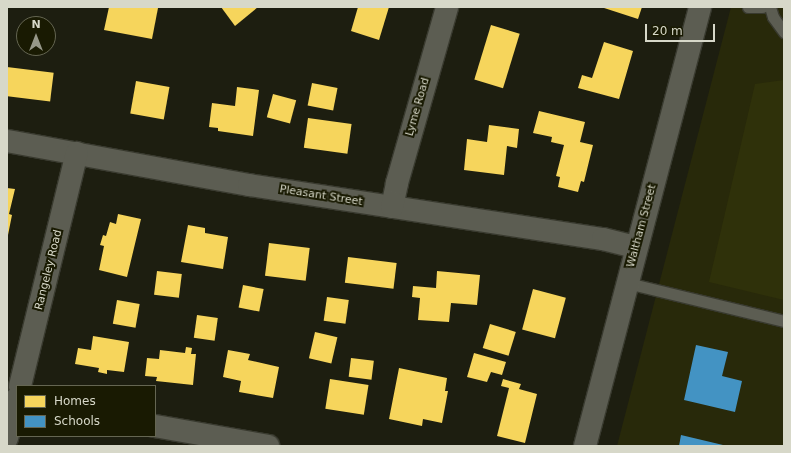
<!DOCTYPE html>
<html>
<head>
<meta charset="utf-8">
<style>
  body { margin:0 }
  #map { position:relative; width:791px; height:453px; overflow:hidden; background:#1d1e10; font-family:"DejaVu Sans",sans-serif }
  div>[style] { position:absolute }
  .built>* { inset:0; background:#28290a }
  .green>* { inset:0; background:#2f310a }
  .homes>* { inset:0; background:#f6d55c; transform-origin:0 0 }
  .schools>* { inset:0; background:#4393c3 }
  .roads { filter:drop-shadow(1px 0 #393a2f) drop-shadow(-1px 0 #393a2f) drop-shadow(0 1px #393a2f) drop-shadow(0 -1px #393a2f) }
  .lane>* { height:11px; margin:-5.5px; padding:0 5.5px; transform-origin:5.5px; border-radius:5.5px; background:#5c5d52 }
  .street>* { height:22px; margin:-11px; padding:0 11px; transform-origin:11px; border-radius:11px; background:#5c5d52 }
  .secondary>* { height:22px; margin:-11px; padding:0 11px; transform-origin:11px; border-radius:11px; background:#5c5d52 }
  span { translate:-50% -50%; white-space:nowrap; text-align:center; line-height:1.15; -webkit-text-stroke:4px #191a02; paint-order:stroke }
  .street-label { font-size:11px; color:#d7d8c9 }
  .frame { position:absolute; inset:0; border:8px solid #d7d8c9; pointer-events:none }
  .legend { position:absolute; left:16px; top:385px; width:140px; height:52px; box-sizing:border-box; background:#191a02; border:1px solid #656652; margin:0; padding:5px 7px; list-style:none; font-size:12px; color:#d7d8c9 }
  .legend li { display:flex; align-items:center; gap:8px; height:20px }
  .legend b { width:20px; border:1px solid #656652 }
  .north { position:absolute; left:16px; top:16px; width:40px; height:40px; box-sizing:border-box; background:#191a02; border:1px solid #656652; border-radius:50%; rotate:0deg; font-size:11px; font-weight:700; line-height:16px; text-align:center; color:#d7d8c9 }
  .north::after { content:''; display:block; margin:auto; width:14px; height:18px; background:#969788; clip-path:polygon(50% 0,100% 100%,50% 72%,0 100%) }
  .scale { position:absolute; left:645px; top:24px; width:70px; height:18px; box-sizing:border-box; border:2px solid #d7d8c9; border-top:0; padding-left:5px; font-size:12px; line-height:14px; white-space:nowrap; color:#d7d8c9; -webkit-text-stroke:3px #191a02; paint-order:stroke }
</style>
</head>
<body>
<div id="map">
  <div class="built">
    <div style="clip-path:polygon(731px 7px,784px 7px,784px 446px,617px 446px)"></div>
  </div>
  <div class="green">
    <div style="clip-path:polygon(784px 80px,784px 300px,709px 282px,755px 84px)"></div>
  </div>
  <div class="homes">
    <div style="clip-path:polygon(109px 7px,158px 8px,152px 39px,104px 30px)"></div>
    <div style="clip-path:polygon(221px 7px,258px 7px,235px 26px)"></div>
    <div style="clip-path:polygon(358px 7px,389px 7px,379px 40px,351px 31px)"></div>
    <div style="clip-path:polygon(601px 7px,642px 7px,638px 19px)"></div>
    <div style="left:491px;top:25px;width:30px;height:57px;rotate:17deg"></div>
    <div style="clip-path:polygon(604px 42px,633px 51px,619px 99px,578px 88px,582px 75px,592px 78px)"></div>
    <div style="left:7px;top:67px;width:47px;height:29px;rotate:7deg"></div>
    <div style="left:136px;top:81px;width:34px;height:33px;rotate:10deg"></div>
    <div style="left:312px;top:83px;width:26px;height:23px;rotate:11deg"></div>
    <div style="clip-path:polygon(237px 87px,259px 90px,253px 136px,218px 131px,218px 128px,209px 127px,212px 103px,235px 106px)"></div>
    <div style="left:273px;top:94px;width:24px;height:24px;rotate:15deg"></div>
    <div style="clip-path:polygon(539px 111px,585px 122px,580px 142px,593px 145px,584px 182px,581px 181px,578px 192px,558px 187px,560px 177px,556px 176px,564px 145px,551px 142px,552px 137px,533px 133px)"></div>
    <div style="left:308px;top:118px;width:44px;height:30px;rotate:8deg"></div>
    <div style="clip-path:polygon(489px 125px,519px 129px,517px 148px,507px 146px,504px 175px,464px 170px,467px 139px,487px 142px)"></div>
    <div style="clip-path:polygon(7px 188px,15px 189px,9px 214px,12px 215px,8px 235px)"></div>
    <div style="clip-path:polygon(118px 214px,141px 219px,127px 277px,99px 270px,104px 246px,100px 245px,103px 235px,106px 236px,110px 222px,116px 224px)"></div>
    <div style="clip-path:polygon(188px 225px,205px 228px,205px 233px,228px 237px,223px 269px,181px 262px)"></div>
    <div style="left:269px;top:243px;width:41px;height:33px;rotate:7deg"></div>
    <div style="left:348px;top:257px;width:49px;height:26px;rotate:7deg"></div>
    <div style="left:157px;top:271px;width:25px;height:24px;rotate:7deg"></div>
    <div style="clip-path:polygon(437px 271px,480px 275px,477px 305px,451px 303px,449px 322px,418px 320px,420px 298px,412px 297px,413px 286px,436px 288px)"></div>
    <div style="left:243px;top:285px;width:21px;height:23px;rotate:11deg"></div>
    <div style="left:533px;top:289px;width:34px;height:42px;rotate:15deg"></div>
    <div style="left:327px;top:297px;width:22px;height:24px;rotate:8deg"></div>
    <div style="left:117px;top:300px;width:23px;height:24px;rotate:10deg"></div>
    <div style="left:197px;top:315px;width:21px;height:23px;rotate:8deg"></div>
    <div style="left:490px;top:324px;width:27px;height:25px;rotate:17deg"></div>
    <div style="left:315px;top:332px;width:23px;height:27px;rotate:13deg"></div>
    <div style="clip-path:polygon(93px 336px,129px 342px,124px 372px,107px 370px,107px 374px,98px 372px,99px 368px,75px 364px,78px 348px,91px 350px)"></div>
    <div style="clip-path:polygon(186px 347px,192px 348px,191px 354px,196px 354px,193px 385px,156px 381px,157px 377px,145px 376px,147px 358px,159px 359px,160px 350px,185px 353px)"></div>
    <div style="clip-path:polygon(228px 350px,250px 354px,248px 360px,279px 367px,273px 398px,239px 392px,241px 381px,223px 377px)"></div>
    <div style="clip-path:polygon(474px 353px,506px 362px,502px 375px,491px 372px,487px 382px,467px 377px)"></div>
    <div style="left:351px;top:358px;width:23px;height:19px;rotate:7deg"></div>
    <div style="clip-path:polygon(399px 368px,447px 378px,445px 391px,448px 391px,442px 423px,423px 419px,422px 426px,389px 419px)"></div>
    <div style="left:330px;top:379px;width:39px;height:30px;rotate:9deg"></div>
    <div style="clip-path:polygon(503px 379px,521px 384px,519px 389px,537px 394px,525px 443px,497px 436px,509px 388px,501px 386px)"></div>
  </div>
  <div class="schools">
    <div style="clip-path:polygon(696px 345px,728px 352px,722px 376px,742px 381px,735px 412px,684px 400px)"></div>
    <div style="clip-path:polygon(681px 435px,723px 445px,723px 446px,679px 446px)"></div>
  </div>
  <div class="roads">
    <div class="lane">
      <div style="left:748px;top:7px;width:14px"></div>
      <div style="left:770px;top:7px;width:10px;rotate:73deg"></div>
      <div style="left:773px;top:17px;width:19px;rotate:54deg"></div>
      <div style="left:627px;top:283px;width:162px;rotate:13.6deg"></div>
    </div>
    <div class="street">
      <div style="left:7px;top:141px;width:246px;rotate:10.3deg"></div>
      <div style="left:249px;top:185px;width:358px;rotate:8.7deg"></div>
      <div style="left:603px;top:239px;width:34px;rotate:14deg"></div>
      <div style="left:392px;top:207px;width:25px;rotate:-78deg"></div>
      <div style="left:397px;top:183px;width:183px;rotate:-74.1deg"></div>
      <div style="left:20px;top:386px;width:240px;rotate:-76.3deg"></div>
      <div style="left:155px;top:426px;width:115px;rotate:10deg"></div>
      <div style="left:7px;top:438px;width:41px;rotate:-76deg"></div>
    </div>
    <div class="secondary">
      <div style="left:585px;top:446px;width:454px;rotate:-75.3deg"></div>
    </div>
  </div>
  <div class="street-label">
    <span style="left:418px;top:107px;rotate:-74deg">Lyme Road</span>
    <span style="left:321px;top:196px;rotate:9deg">Pleasant Street</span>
    <span style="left:642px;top:226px;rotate:-75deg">Waltham Street</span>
    <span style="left:49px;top:270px;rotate:-76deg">Rangeley Road</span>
  </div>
  <div class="frame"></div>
  <ul class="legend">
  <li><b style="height:11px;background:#f6d55c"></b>Homes</li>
  <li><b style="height:11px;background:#4393c3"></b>Schools</li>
  </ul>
  <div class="north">N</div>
  <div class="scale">20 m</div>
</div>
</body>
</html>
